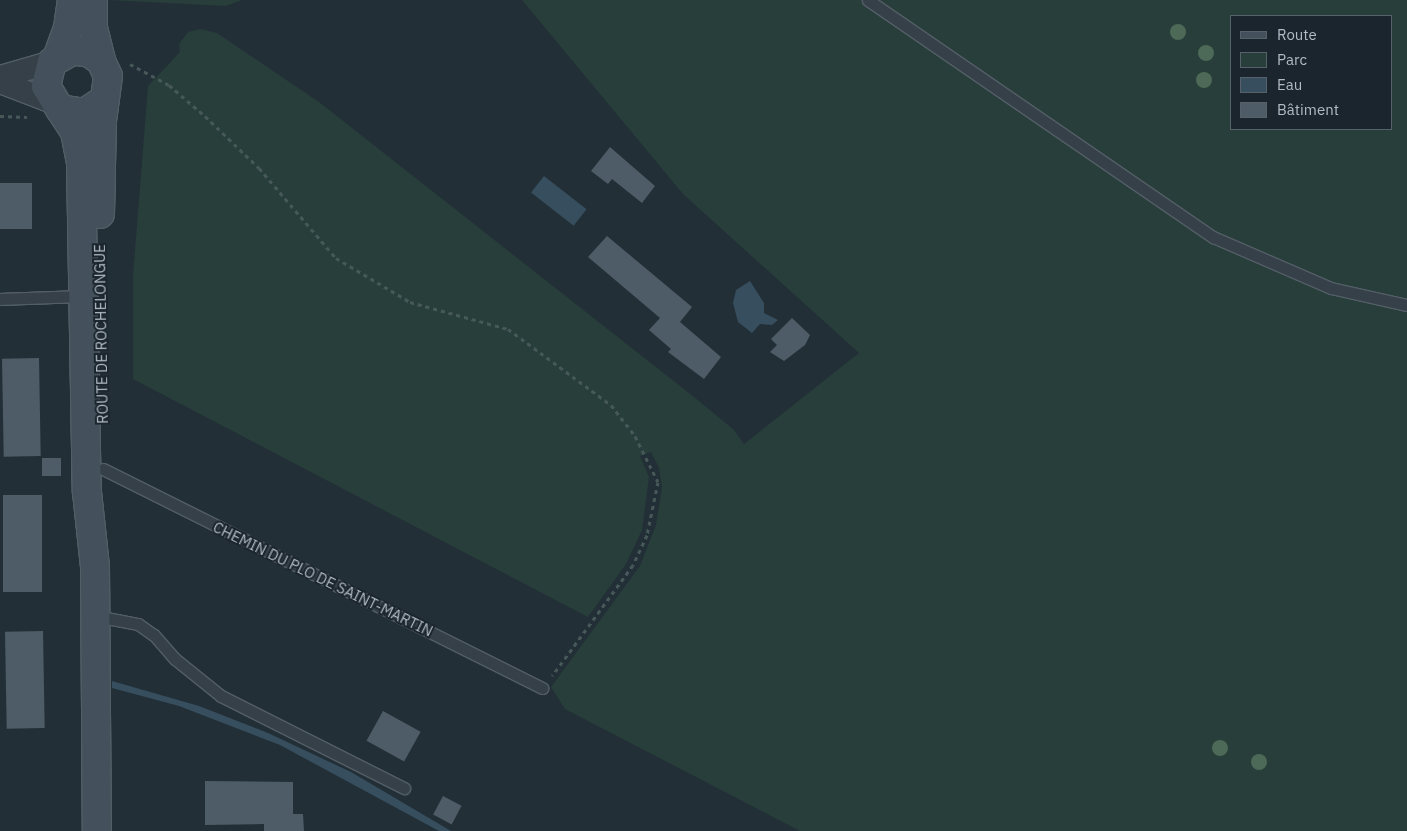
<!DOCTYPE html>
<html>
<head>
<meta charset="utf-8">
<style>
  body { margin:0 }
  #map { position:relative; width:1407px; height:831px; overflow:hidden; background:#222f37; font-family:"IBM Plex Sans",sans-serif }
  div>[style] { position:absolute }
  .green>* { inset:0; background:#283e3a }
  .water>* { inset:0; background:#364e5e; transform-origin:0 0 }
  .building>* { inset:0; background:#4d5c66; transform-origin:0 0 }
  .path>* { height:3px; margin-top:-1.5px; transform-origin:0; background:repeating-linear-gradient(90deg,#465958 0 4px,transparent 0 8px) }
  .roads { filter:drop-shadow(1px 0 #535e66) drop-shadow(-1px 0 #535e66) drop-shadow(0 1px #535e66) drop-shadow(0 -1px #535e66) }
  .lane>* { height:11px; margin:-5.5px; padding:0 5.5px; transform-origin:5.5px; border-radius:5.5px; background:#354048 }
  .street>* { height:22px; margin:-11px; padding:0 11px; transform-origin:11px; border-radius:11px; background:#354048 }
  .secondary>* { height:28px; margin:-14px; padding:0 14px; transform-origin:14px; border-radius:14px; background:#44505b }
  .trees>* { width:16px; height:16px; margin:-8px; border-radius:50%; background:#4d6957 }
  span { translate:-50% -50%; white-space:nowrap; text-align:center; line-height:1.15; -webkit-text-stroke:4px #1b252d; paint-order:stroke }
  .street-label { font-size:15px; color:#b0bbc4 }
  .legend { position:absolute; left:1230px; top:15px; width:162px; height:115px; box-sizing:border-box; background:#1b252d; border:1px solid #576169; margin:0; padding:6px 9px; list-style:none; font-size:15px; color:#b0bbc4 }
  .legend li { display:flex; align-items:center; gap:10px; height:25px }
  .legend b { width:25px; border:1px solid #576169 }
</style>
</head>
<body>
<div id="map">
  <div class="green">
    <div style="clip-path:polygon(108px 0,242px 0,226px 6px)"></div>
    <div style="clip-path:polygon(evenodd,522px 0,1407px 0,1407px 831px,800px 831px,565px 709px,551px 687px,640px 566px,656px 525px,662px 487px,659px 468px,651px 452px,640px 456px,649px 477px,642px 530px,626px 564px,588px 617px,133px 379px,133px 276px,148px 86px,180px 52px,179px 44px,188px 32px,201px 29px,217px 33px,319px 102px,694px 397px,734px 430px,744px 444px,859px 353px,683px 194px,522px 0,1231px 16px,1391px 16px,1391px 129px,1231px 129px,1231px 16px)"></div>
  </div>
  <div class="water">
    <div style="left:544px;top:176px;width:54px;height:21px;rotate:38deg"></div>
    <div style="clip-path:polygon(750px 281px,764px 303px,764px 313px,778px 320px,772px 325px,760px 324px,752px 333px,738px 322px,733px 303px,736px 290px)"></div>
    <div style="clip-path:polygon(112px 681px,199px 706px,268px 733px,351px 772px,451px 831px,439px 831px,280px 745px,179px 706px,112px 688px)"></div>
  </div>
  <div class="building">
    <div style="clip-path:polygon(610px 147px,655px 186px,642px 203px,612px 179px,608px 184px,591px 171px)"></div>
    <div style="left:0;top:183px;width:32px;height:46px"></div>
    <div style="clip-path:polygon(607px 236px,692px 307px,680px 322px,721px 357px,704px 379px,668px 352px,671px 349px,649px 330px,660px 318px,588px 257px)"></div>
    <div style="clip-path:polygon(792px 318px,810px 335px,805px 345px,784px 361px,770px 352px,777px 345px,771px 339px)"></div>
    <div style="left:39px;top:358px;width:98px;height:37px;rotate:89deg"></div>
    <div style="left:61px;top:458px;width:18px;height:19px;rotate:90deg"></div>
    <div style="left:3px;top:495px;width:39px;height:97px"></div>
    <div style="left:43px;top:631px;width:97px;height:38px;rotate:89deg"></div>
    <div style="left:383px;top:711px;width:43px;height:34px;rotate:29deg"></div>
    <div style="clip-path:polygon(205px 781px,293px 782px,293px 814px,303px 814px,304px 831px,264px 831px,264px 824px,205px 825px)"></div>
    <div style="left:443px;top:796px;width:21px;height:21px;rotate:28deg"></div>
  </div>
  <div class="path">
    <div style="left:130px;top:64px;width:44px;rotate:28.3deg"></div>
    <div style="left:169px;top:85px;width:48px;rotate:40.7deg"></div>
    <div style="left:205px;top:116px;width:75px;rotate:43.9deg"></div>
    <div style="left:259px;top:168px;width:118px;rotate:49.5deg"></div>
    <div style="left:336px;top:258px;width:86px;rotate:30.7deg"></div>
    <div style="left:410px;top:302px;width:102px;rotate:15.4deg"></div>
    <div style="left:508px;top:329px;width:128px;rotate:36.4deg"></div>
    <div style="left:611px;top:405px;width:39px;rotate:52deg"></div>
    <div style="left:635px;top:436px;width:51px;rotate:63.4deg"></div>
    <div style="left:658px;top:482px;width:54px;rotate:101.7deg"></div>
    <div style="left:647px;top:535px;width:33px;rotate:115deg"></div>
    <div style="left:633px;top:565px;width:137px;rotate:126.1deg"></div>
    <div style="left:0;top:116px;width:27px;rotate:2deg"></div>
  </div>
  <div class="roads">
    <div class="lane">
      <div style="left:868px;top:0;width:419px;rotate:34.5deg"></div>
      <div style="left:1213px;top:237px;width:129px;rotate:23.4deg"></div>
      <div style="left:1331px;top:288px;width:78px;rotate:12.6deg"></div>
      <div style="left:0;top:299px;width:83px;rotate:-2.1deg"></div>
      <div style="left:103px;top:469px;width:491px;rotate:26.5deg"></div>
      <div style="left:96px;top:616px;width:43px;rotate:10.8deg"></div>
      <div style="left:138px;top:624px;width:19px;rotate:35deg"></div>
      <div style="left:154px;top:635px;width:32px;rotate:49deg"></div>
      <div style="left:175px;top:659px;width:59px;rotate:38.8deg"></div>
      <div style="left:221px;top:696px;width:205px;rotate:26.7deg"></div>
    </div>
    <div class="street">
      <div style="left:0;top:77px;width:54px;rotate:-16.1deg"></div>
      <div style="left:0;top:82px;width:56px;rotate:21deg"></div>
    </div>
    <div class="secondary">
      <div style="left:93px;top:0;width:28px;rotate:90deg"></div>
      <div style="left:93px;top:28px;width:34px;rotate:76deg"></div>
      <div style="left:57px;top:58px;width:32px;rotate:-70deg"></div>
      <div style="left:68px;top:28px;width:28px;rotate:-82deg"></div>
      <div style="left:60px;top:109px;width:27px;rotate:57deg"></div>
      <div style="left:75px;top:132px;width:31px;rotate:79deg"></div>
      <div style="left:81px;top:162px;width:330px;rotate:89deg"></div>
      <div style="left:87px;top:492px;width:75px;rotate:83.9deg"></div>
      <div style="left:95px;top:567px;width:264px;rotate:89.6deg"></div>
      <div style="left:100px;top:214px;width:93px;rotate:-88.8deg"></div>
      <div style="left:102px;top:121px;width:45px;rotate:-82.4deg"></div>
      <div style="left:108px;top:76px;width:17px;rotate:-115deg"></div>
      <div style="left:101px;top:61px;width:16px;rotate:-145deg"></div>
      <div style="left:88px;top:52px;width:16px;rotate:-176deg"></div>
      <div style="left:72px;top:51px;width:23px;rotate:151deg"></div>
      <div style="left:52px;top:62px;width:25px;rotate:104deg"></div>
      <div style="left:46px;top:86px;width:27px;rotate:59deg"></div>
      <div style="left:60px;top:109px;width:24px;rotate:9deg"></div>
      <div style="left:84px;top:113px;width:24px;rotate:-33deg"></div>
    </div>
  </div>
  <div class="trees">
    <div style="left:1178px;top:32px"></div>
    <div style="left:1206px;top:53px"></div>
    <div style="left:1204px;top:80px"></div>
    <div style="left:1220px;top:748px"></div>
    <div style="left:1259px;top:762px"></div>
  </div>
  <div class="street-label">
    <span style="left:101px;top:334px;rotate:-91deg">ROUTE DE ROCHELONGUE</span>
    <span style="left:323px;top:579px;rotate:26deg">CHEMIN DU PLO DE SAINT-MARTIN</span>
  </div>
  <ul class="legend">
  <li><b style="height:6px;background:#44505b"></b>Route</li>
  <li><b style="height:14px;background:#283e3a"></b>Parc</li>
  <li><b style="height:14px;background:#364e5e"></b>Eau</li>
  <li><b style="height:14px;background:#4d5c66"></b>Bâtiment</li>
  </ul>
</div>
</body>
</html>
